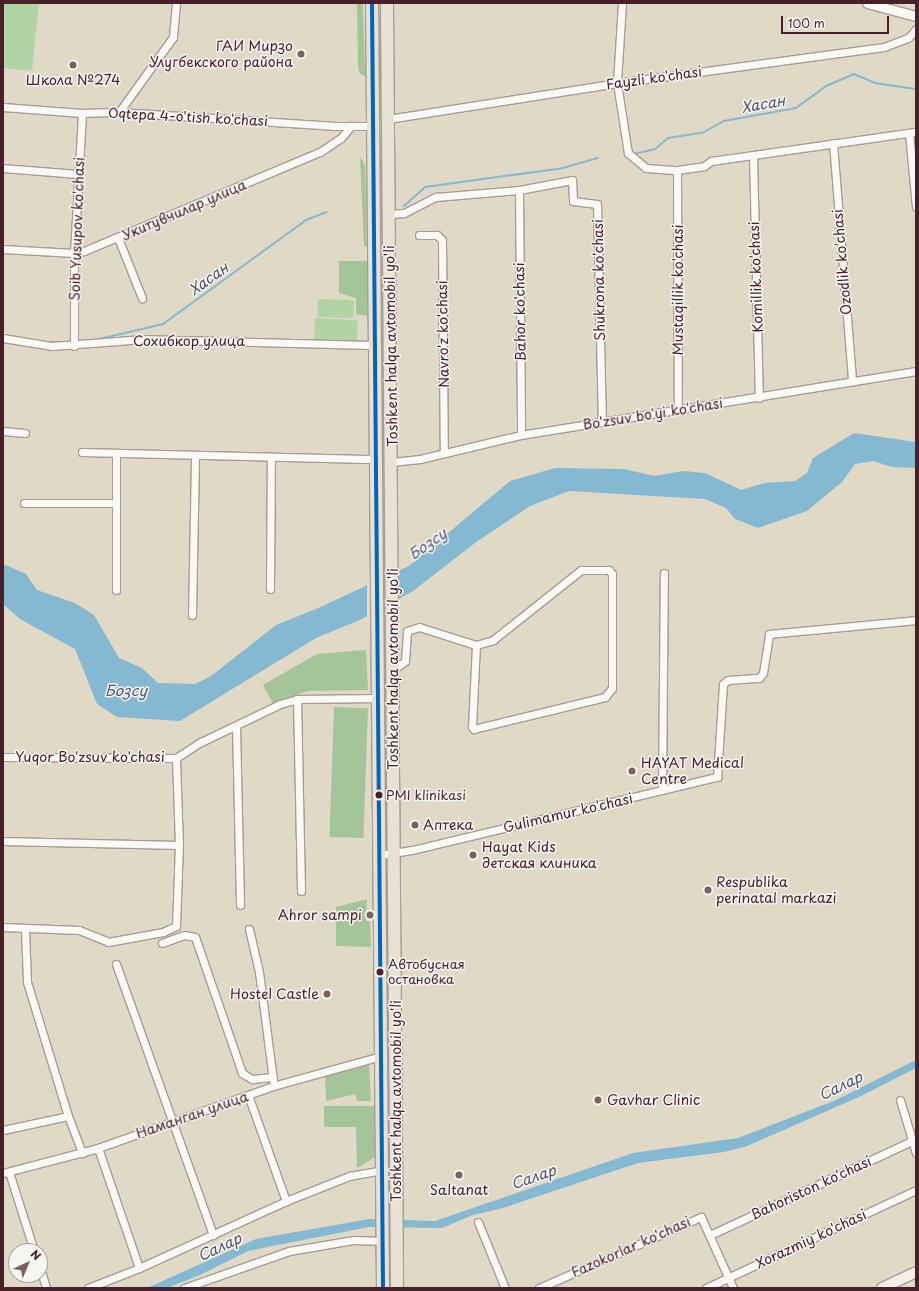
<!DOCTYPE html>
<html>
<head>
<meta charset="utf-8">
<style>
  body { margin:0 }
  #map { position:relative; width:919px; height:1291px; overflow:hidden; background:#e0d9c6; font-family:"Playpen Sans",sans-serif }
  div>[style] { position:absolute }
  .green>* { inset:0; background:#b2d4a4; transform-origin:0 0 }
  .forest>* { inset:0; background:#a4c499; transform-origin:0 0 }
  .water>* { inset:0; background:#85b9d2 }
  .pier>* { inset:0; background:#e0d9c6 }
  .stream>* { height:2px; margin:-1px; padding:0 1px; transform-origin:1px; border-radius:1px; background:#85b9d2 }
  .roads { filter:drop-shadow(1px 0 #a69c93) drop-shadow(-1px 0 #a69c93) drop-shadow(0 1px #a69c93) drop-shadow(0 -1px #a69c93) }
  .minor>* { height:7px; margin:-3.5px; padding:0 3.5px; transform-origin:3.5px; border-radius:3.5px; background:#faf9f6 }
  .tertiary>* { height:9px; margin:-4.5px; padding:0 4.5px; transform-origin:4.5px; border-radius:4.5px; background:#faf9f6 }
  .secondary>* { height:10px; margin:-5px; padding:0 5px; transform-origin:5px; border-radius:5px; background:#f4efe8 }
  .trunk>* { height:12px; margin:-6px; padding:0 6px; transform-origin:6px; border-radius:6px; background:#e8e1d4 }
  .bus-1>* { height:4px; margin:-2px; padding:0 2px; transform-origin:2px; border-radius:2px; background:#0065bd }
  .dots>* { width:11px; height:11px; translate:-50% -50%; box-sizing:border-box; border:2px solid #f6f6f2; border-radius:50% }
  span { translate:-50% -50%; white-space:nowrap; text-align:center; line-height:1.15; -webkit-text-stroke:3px #f6f6f2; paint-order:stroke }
  .bus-label { font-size:13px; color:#4a1f2b }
  .left { translate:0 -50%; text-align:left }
  .poi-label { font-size:14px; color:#4a1f2b }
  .right { translate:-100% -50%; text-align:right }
  .street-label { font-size:14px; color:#4a1f2b }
  .water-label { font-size:15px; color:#525770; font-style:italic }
  .frame { position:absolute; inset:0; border:4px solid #4a1f2b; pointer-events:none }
  .north { position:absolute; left:8px; top:1243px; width:40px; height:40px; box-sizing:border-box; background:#f6f6f2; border:1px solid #b1a0a2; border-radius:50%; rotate:44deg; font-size:11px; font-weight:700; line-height:16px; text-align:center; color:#4a1f2b }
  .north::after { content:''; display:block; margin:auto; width:14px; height:18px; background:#7e6061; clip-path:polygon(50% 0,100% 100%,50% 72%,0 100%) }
  .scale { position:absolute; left:781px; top:16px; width:108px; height:18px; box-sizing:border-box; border:2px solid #4a1f2b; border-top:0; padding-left:5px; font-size:12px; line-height:14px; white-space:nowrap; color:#4a1f2b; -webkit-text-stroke:3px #f6f6f2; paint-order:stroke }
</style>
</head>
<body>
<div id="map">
  <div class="green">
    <div style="clip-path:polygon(3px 3px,39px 3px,32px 71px,3px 68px)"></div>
    <div style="clip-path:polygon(378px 3px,381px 3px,383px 49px,385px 301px,380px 301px)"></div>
    <div style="left:318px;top:299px;width:36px;height:18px;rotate:2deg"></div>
    <div style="left:315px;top:318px;width:43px;height:21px;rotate:3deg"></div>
    <div style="left:380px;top:337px;width:5px;height:121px"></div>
    <div style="left:381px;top:467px;width:5px;height:370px"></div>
    <div style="clip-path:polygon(386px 873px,390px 873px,393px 1208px,388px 1208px)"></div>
  </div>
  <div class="forest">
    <div style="clip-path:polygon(357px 3px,362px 3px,363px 7px,365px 76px,360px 74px,358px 68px)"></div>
    <div style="clip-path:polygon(360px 157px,365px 165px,367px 247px,364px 246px)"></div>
    <div style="clip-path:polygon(339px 261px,367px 261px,367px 316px,356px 314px,356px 298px,339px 293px)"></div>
    <div style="clip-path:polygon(366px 650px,368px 690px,307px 691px,273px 704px,263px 685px,317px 654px)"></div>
    <div style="left:334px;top:707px;width:34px;height:130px;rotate:2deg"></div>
    <div style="clip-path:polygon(367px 899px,366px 921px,370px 921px,371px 947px,336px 946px,336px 907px)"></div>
    <div style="clip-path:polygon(369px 1064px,371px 1101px,357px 1101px,355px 1094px,326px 1101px,325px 1075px)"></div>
    <div style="clip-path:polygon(324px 1106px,374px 1106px,375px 1157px,357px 1168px,356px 1127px,324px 1127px)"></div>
  </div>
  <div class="water">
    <div style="clip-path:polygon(854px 433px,916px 442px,916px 468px,892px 467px,873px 461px,855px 464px,842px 482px,807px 511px,758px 528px,735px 519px,726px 508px,705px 499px,569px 491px,530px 506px,475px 543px,413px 591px,360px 620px,316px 638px,180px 721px,117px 717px,97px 704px,75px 649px,20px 619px,3px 604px,3px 564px,26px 574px,37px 590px,75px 603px,94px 615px,119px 658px,142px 668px,158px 683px,195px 684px,211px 676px,276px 625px,316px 609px,409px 566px,510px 481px,555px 468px,624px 469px,654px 476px,683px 471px,705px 473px,741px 490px,764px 483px,795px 481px,807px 473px,813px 458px)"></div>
    <div style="clip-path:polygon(916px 1060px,916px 1068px,861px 1096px,747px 1146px,724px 1152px,638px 1163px,503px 1208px,473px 1215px,442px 1228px,369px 1227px,248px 1251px,200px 1275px,167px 1288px,147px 1288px,256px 1239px,369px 1219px,435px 1221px,633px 1153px,738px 1138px,836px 1100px)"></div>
  </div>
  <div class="pier">
    <div style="clip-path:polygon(399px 568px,399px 601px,367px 617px,367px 583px)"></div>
  </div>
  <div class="stream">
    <div style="left:634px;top:154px;width:22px;rotate:-13deg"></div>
    <div style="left:655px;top:149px;width:17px;rotate:-40deg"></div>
    <div style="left:668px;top:138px;width:36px;rotate:-9deg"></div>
    <div style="left:704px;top:132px;width:23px;rotate:-29deg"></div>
    <div style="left:724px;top:121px;width:73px;rotate:-10.2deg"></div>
    <div style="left:796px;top:108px;width:37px;rotate:-36deg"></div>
    <div style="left:826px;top:86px;width:30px;rotate:-23deg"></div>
    <div style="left:854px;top:74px;width:23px;rotate:23deg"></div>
    <div style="left:875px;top:83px;width:41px;rotate:8.3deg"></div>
    <div style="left:404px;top:206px;width:28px;rotate:-42deg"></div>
    <div style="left:425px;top:187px;width:139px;rotate:-7.8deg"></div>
    <div style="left:563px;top:168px;width:36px;rotate:-16deg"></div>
    <div style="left:99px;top:339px;width:66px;rotate:-13.2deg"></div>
    <div style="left:163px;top:324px;width:177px;rotate:-36deg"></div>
    <div style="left:306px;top:220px;width:22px;rotate:-21deg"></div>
    <div style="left:46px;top:342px;width:13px"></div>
  </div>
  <div class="roads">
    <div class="minor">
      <div style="left:622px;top:3px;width:80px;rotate:93.6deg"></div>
      <div style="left:617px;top:83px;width:71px;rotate:81.1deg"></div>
      <div style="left:628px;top:153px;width:23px;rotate:40deg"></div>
      <div style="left:646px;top:168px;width:31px;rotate:4deg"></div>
      <div style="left:677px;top:170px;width:27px;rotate:-8deg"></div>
      <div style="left:704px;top:166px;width:9px;rotate:-36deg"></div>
      <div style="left:711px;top:161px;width:207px;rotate:-8.1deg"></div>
      <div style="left:3px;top:107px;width:79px;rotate:4.3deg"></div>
      <div style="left:82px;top:113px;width:37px;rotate:-2deg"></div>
      <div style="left:119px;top:112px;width:214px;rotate:3.7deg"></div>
      <div style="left:333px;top:126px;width:40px"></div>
      <div style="left:119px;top:112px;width:92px;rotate:-54.2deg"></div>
      <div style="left:173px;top:37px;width:34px;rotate:-85deg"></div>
      <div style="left:388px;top:119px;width:232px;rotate:-8.9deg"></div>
      <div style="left:617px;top:83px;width:269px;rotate:-7.7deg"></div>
      <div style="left:884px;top:47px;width:26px;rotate:-21deg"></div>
      <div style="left:908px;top:38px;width:12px;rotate:-48deg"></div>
      <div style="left:909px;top:133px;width:74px;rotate:84.6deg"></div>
      <div style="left:833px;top:143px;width:239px;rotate:85.4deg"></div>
      <div style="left:753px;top:156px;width:242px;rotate:88.6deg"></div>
      <div style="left:3px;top:168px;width:75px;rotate:4.6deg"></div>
      <div style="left:677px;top:170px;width:239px;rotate:89.8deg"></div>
      <div style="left:519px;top:190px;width:245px;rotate:89.5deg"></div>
      <div style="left:389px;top:214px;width:15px;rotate:-4deg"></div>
      <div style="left:404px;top:213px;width:36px;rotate:-27deg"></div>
      <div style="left:436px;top:197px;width:83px;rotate:-4.8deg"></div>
      <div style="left:519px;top:190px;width:54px;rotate:-10.7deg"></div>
      <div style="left:572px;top:180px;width:21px;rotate:87deg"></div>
      <div style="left:573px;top:201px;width:24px;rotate:7deg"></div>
      <div style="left:597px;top:204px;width:218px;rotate:88.7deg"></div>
      <div style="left:419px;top:235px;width:18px"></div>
      <div style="left:437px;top:235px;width:7px;rotate:45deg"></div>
      <div style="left:442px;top:240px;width:213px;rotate:89.5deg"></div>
      <div style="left:118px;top:238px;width:65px;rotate:68.2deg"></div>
      <div style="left:3px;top:249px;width:71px;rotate:3.2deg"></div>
      <div style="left:74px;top:253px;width:10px;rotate:-11deg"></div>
      <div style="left:84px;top:251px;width:256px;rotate:-22.8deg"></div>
      <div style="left:320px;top:152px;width:25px;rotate:-34deg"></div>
      <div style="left:341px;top:138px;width:16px;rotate:-50deg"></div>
      <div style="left:3px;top:338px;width:50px;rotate:9.3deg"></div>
      <div style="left:52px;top:346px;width:92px;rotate:-4.4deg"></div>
      <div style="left:144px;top:339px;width:232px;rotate:1.5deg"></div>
      <div style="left:74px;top:346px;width:93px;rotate:-90deg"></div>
      <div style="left:74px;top:253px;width:140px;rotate:-86.7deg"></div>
      <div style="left:3px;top:431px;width:22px;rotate:5deg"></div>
      <div style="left:82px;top:452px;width:295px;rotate:1.4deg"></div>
      <div style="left:392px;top:462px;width:28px;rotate:-6deg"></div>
      <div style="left:420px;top:459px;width:104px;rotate:-13.4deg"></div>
      <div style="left:521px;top:435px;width:400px;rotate:-9.2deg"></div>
      <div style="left:24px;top:503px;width:92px"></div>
      <div style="left:270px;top:589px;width:131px;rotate:-89.6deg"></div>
      <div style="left:116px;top:590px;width:137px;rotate:-90deg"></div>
      <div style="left:192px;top:615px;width:159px;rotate:-88.9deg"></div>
      <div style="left:393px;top:670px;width:15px;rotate:-37deg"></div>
      <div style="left:405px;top:661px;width:30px;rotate:-86deg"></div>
      <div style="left:407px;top:631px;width:13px;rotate:-18deg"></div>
      <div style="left:419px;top:627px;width:60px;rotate:17.5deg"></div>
      <div style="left:476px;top:645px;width:18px;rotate:-16deg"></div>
      <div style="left:493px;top:640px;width:112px;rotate:-38.5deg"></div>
      <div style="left:581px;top:570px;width:28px"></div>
      <div style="left:609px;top:570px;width:5px;rotate:53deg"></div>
      <div style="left:612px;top:574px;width:114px;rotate:90deg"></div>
      <div style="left:612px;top:688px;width:11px;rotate:128deg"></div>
      <div style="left:605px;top:697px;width:135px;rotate:166.3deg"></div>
      <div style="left:474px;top:729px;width:3px;rotate:-135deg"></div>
      <div style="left:472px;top:727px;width:82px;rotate:-87.2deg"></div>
      <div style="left:297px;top:699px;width:192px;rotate:88.8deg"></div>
      <div style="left:236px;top:726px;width:179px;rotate:88.7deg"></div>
      <div style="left:3px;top:757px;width:173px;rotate:0.3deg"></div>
      <div style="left:176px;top:758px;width:30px;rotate:-33deg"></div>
      <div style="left:201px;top:742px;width:88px;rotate:-25.7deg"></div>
      <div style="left:280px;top:704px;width:18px;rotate:-16deg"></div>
      <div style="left:297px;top:699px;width:81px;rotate:-0.7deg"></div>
      <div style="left:662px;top:790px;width:217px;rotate:-89.5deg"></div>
      <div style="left:3px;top:841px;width:176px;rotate:1.3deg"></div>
      <div style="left:380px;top:855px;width:32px;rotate:-9deg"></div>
      <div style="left:412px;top:850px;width:314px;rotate:-13.5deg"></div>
      <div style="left:717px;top:777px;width:93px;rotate:-86.3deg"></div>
      <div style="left:723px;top:684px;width:6px;rotate:-39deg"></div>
      <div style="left:728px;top:680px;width:31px;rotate:-4deg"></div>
      <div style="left:759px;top:678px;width:6px;rotate:-51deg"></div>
      <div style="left:763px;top:673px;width:39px;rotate:-81deg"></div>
      <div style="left:769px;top:634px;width:148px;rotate:-5.4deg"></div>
      <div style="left:3px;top:927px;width:76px;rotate:2.3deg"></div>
      <div style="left:79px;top:930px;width:31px;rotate:22deg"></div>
      <div style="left:108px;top:942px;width:56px;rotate:-10.3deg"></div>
      <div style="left:163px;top:932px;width:14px;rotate:-25deg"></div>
      <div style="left:176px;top:926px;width:81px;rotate:-87.9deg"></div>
      <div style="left:179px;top:845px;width:87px;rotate:-92deg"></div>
      <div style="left:25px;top:929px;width:53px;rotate:87.8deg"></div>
      <div style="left:27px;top:982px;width:140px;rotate:73deg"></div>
      <div style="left:68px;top:1116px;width:40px;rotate:69deg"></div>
      <div style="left:249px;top:929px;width:44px;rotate:76.9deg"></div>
      <div style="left:259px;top:972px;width:109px;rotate:82.6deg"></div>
      <div style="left:162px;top:943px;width:23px;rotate:-20deg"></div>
      <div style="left:184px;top:935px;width:11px;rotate:10deg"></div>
      <div style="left:195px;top:937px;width:144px;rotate:70.9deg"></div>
      <div style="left:242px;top:1073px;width:12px;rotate:31deg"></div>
      <div style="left:252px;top:1079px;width:20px;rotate:-6deg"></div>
      <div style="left:116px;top:964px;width:288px;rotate:70.3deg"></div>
      <div style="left:248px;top:1095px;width:113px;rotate:70.3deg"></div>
      <div style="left:900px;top:1100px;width:55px;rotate:73.2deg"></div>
      <div style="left:3px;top:1130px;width:66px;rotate:-12.2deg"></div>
      <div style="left:98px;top:1148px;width:127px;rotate:71.1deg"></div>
      <div style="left:9px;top:1172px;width:83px;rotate:72.4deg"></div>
      <div style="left:3px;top:1173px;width:98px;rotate:-14.7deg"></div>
      <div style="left:98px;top:1148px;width:186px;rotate:-19.5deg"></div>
      <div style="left:273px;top:1086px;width:112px;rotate:-15.5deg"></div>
      <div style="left:478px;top:1222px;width:71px;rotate:67.8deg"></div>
      <div style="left:710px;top:1235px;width:223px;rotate:-25deg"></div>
      <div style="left:40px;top:1268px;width:21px;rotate:73deg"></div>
      <div style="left:88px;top:1288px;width:55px;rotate:-21.4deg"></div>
      <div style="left:139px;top:1268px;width:162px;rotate:-24.5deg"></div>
      <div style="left:286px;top:1201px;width:68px;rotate:-21.6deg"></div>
      <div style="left:349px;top:1176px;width:34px;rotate:-10deg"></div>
      <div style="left:184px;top:1288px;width:111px;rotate:-19.4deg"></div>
      <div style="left:289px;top:1251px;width:65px;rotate:-9.8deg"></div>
      <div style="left:353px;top:1240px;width:30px;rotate:2deg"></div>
      <div style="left:539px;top:1288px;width:177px;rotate:-23.7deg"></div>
      <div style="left:701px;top:1217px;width:78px;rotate:65.7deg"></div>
      <div style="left:706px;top:1288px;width:232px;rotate:-25deg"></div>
    </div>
    <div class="tertiary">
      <div style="left:867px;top:3px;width:51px;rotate:14.9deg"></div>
    </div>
    <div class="secondary">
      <div style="left:882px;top:1288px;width:38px;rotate:-25deg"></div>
    </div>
    <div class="trunk">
      <div style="left:372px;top:3px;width:1285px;rotate:89.51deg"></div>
      <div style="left:387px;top:3px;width:1285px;rotate:89.55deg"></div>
    </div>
  </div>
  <div class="bus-1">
    <div style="left:372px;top:3px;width:1285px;rotate:89.51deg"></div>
  </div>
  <div class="dots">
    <div style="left:301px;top:54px;background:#7e6061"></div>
    <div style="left:73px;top:65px;background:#7e6061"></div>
    <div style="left:632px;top:771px;background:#7e6061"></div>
    <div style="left:379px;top:795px;background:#4a1f2b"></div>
    <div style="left:415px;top:825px;background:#7e6061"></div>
    <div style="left:473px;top:855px;background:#7e6061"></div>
    <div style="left:708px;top:890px;background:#7e6061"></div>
    <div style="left:370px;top:915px;background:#7e6061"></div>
    <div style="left:380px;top:972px;background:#4a1f2b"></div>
    <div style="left:327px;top:994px;background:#7e6061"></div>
    <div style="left:598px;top:1100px;background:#7e6061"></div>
    <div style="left:459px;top:1175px;background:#7e6061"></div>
  </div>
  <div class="bus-label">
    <span class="left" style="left:386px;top:795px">PMI klinikasi</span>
    <span class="left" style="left:388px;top:972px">Автобусная<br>остановка</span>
  </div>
  <div class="poi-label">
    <span class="right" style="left:293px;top:54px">ГАИ Мирзо<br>Улугбекского района</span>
    <span style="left:73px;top:80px">Школа №274</span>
    <span class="left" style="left:641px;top:771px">HAYAT Medical<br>Centre</span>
    <span class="left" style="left:423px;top:825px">Аптека</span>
    <span class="left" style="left:482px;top:855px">Hayat Kids<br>детская клиника</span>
    <span class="left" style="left:716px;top:890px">Respublika<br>perinatal markazi</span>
    <span class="right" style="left:362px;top:915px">Ahror sampi</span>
    <span class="right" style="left:319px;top:994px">Hostel Castle</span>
    <span class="left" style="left:607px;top:1100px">Gavhar Clinic</span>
    <span style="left:459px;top:1190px">Saltanat</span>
  </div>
  <div class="street-label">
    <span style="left:654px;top:78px;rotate:-8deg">Fayzli ko'chasi</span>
    <span style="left:188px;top:117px;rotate:3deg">Oqtepa 4-o'tish ko'chasi</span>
    <span style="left:184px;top:210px;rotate:-23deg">Укитувчилар улица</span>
    <span style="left:77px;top:229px;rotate:-88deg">Soib Yusupov ko'chasi</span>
    <span style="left:842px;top:262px;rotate:-95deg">Ozodlik ko'chasi</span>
    <span style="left:756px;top:277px;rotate:-92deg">Komillik ko'chasi</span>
    <span style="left:599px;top:280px;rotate:-91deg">Shukrona ko'chasi</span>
    <span style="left:678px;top:290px;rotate:-90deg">Mustaqillik ko'chasi</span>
    <span style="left:520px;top:312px;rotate:-91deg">Bahor ko'chasi</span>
    <span style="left:443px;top:334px;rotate:-91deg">Navro'z ko'chasi</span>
    <span style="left:189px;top:341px">Сохибкор улица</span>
    <span style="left:391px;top:346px;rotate:-91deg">Toshkent halqa avtomobil yo'li</span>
    <span style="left:653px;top:414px;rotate:-9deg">Bo'zsuv bo'yi ko'chasi</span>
    <span style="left:393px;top:669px;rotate:-90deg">Toshkent halqa avtomobil yo'li</span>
    <span style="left:90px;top:757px">Yuqor Bo'zsuv ko'chasi</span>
    <span style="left:568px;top:813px;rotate:-13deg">Gulimamur ko'chasi</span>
    <span style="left:396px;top:1101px;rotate:-90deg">Toshkent halqa avtomobil yo'li</span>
    <span style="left:192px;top:1115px;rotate:-19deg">Наманган улица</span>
    <span style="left:811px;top:1188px;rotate:-25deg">Bahoriston ko'chasi</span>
    <span style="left:811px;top:1239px;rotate:-25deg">Xorazmiy ko'chasi</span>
    <span style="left:631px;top:1247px;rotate:-24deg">Fazokorlar ko'chasi</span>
  </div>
  <div class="water-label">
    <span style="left:763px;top:103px;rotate:-10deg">Хасан</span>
    <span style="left:208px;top:278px;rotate:-36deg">Хасан</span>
    <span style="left:427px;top:543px;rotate:-35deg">Бозсу</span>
    <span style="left:126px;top:690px">Бозсу</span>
    <span style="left:840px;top:1085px;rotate:-26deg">Салар</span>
    <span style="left:533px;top:1176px;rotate:-19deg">Салар</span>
    <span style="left:219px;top:1246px;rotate:-25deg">Салар</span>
  </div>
  <div class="frame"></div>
  <div class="north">N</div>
  <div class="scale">100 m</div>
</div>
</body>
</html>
